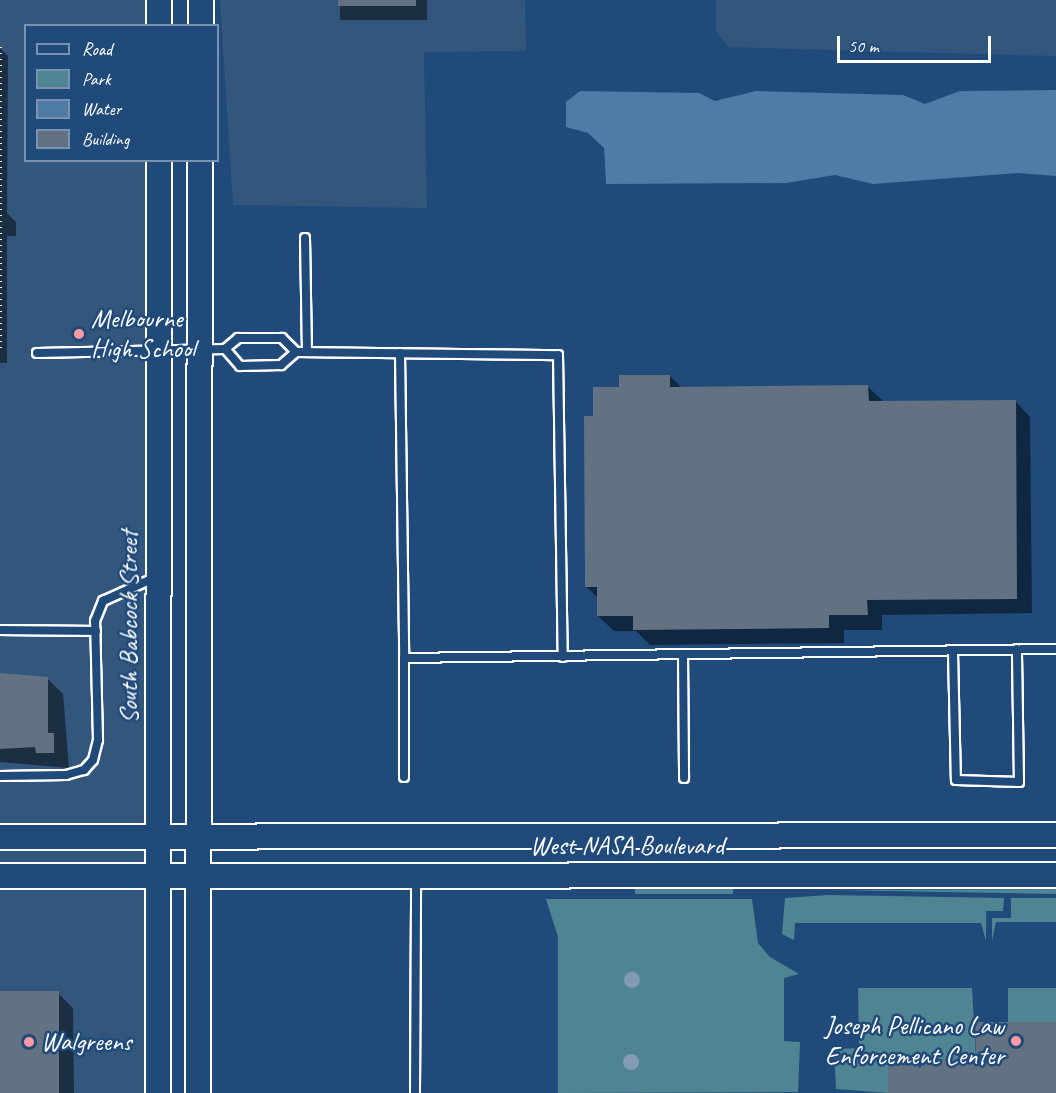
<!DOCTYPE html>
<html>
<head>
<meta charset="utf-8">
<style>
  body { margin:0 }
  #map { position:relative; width:1056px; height:1093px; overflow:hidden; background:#1f4a7a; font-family:Caveat,sans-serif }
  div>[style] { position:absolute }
  .built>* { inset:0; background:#33567d }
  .green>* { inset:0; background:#4f8592; transform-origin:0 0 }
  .water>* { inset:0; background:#507ba6 }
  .shadow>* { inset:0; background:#0007; transform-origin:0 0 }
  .building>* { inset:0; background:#637283; transform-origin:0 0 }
  .path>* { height:4px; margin-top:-2px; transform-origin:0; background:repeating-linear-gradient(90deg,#fff 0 1.5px,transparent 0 6px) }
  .roads { filter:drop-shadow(2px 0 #fff) drop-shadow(-2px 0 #fff) drop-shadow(0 2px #fff) drop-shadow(0 -2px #fff) }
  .lane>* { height:8px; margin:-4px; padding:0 4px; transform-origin:4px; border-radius:4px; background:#1f4a7a }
  .secondary>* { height:24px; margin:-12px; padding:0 12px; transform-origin:12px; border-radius:12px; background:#1f4a7a }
  .trees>* { width:16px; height:16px; margin:-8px; border-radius:50%; background:#829cb4 }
  .dots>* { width:16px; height:16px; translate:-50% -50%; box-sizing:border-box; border:3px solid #1f4a7a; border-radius:50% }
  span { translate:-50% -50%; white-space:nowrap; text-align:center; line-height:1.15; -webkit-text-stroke:5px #1f4a7a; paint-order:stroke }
  .poi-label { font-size:26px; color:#fff }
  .left { translate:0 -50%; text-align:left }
  .right { translate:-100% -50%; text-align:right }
  .street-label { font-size:26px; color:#fff }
  .legend { position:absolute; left:24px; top:24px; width:195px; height:138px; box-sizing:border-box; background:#1f4a7a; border:2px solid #7992af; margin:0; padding:8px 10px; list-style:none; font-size:18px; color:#fff }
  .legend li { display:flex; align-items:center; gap:12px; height:30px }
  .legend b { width:30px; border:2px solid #7992af }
  .scale { position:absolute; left:837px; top:36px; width:154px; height:27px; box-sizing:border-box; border:3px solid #fff; border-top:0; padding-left:8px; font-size:18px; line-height:21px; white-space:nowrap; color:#fff; -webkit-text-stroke:4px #1f4a7a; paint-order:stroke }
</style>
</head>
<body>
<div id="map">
  <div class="built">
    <div style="clip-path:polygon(0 0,159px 0,159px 25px,26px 26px,26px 160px,159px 161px,158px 1093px,0 1093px)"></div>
    <div style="clip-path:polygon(220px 0,525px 0,526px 51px,424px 52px,427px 208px,233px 205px)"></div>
    <div style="clip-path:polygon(716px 0,1056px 0,1056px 56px,728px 47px,716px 31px)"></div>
  </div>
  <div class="green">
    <div style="left:635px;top:889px;width:98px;height:5px"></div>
    <div style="clip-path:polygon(1056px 889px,1056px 894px,828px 890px)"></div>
    <div style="clip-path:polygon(828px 895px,1004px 898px,1003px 911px,986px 911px,986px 941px,981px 923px,795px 923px,794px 940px,782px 934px,785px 898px)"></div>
    <div style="clip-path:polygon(1011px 898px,1056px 898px,1056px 922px,996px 922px,992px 941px,992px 918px,1011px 918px)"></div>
    <div style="clip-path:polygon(546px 899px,752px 899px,758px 943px,770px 957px,799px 974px,784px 978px,784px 1041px,800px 1042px,798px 1092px,558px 1093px,558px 937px)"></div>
    <div style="clip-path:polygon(858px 988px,972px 988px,976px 1059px,888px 1060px,888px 1093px,836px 1089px,834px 1049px,859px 1048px)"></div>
    <div style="left:1008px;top:988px;width:48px;height:34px"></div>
  </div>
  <div class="water">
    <div style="clip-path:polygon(1056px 90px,1056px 176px,1018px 173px,873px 184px,835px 175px,786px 183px,606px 184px,604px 148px,588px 133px,566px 127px,566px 102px,580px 91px,699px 93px,715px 101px,756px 91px,903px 95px,925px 104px,960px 91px)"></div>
  </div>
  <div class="shadow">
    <div style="left:340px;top:0;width:87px;height:20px"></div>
    <div style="clip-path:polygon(0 48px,8px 56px,7px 213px,16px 222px,16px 236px,7px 236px,7px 363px,0 363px)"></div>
    <div style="clip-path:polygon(670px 376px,682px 388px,868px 387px,884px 402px,1015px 401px,1030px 417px,1032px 613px,882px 615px,882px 630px,844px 630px,844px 643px,650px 645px,636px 631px,614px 631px,598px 616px,598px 598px,587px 587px,595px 417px,620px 388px)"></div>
    <div style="clip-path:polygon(0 678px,47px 678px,63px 694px,69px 768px,0 762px)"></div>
    <div style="clip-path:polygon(0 993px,58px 993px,73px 1008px,74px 1093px,0 1093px)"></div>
  </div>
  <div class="building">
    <div style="left:338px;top:0;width:78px;height:6px"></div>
    <div style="clip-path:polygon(619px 375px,670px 375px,670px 387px,868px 385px,869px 401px,1016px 400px,1017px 599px,867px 600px,868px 615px,829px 615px,829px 628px,633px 630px,633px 616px,597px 616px,597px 587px,585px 587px,584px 416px,593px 416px,593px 387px,619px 387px)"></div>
    <div style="clip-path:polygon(0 673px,48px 677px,48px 733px,54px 733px,54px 753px,36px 753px,35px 747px,0 749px)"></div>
    <div style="left:0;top:991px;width:59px;height:102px"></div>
    <div style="clip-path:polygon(975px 1022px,1056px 1022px,1056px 1093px,888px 1093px,888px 1060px,976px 1059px)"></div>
  </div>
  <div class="path">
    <div style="left:0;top:47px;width:306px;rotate:90deg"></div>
  </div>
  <div class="roads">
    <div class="lane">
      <div style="left:305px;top:238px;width:114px;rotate:89deg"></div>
      <div style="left:296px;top:352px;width:262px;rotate:0.7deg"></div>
      <div style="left:558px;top:355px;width:302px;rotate:89.1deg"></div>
      <div style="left:37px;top:353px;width:188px;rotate:-1.2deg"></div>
      <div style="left:225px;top:349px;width:17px;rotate:-40deg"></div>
      <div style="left:238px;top:338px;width:44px"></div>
      <div style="left:282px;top:338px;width:20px;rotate:45deg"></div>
      <div style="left:296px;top:352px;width:20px;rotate:139deg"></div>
      <div style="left:281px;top:365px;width:41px;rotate:178.6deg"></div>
      <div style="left:240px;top:366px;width:23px;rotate:-131deg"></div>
      <div style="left:400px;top:353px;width:305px;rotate:89.2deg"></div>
      <div style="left:404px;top:658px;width:652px;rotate:-0.79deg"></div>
      <div style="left:0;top:630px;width:96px;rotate:0.6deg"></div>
      <div style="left:953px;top:652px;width:128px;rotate:88.7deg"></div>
      <div style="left:956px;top:780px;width:63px;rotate:1.8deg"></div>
      <div style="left:1019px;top:782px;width:133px;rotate:-90.9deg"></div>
      <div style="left:683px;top:655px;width:123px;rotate:89.5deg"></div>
      <div style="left:0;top:776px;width:66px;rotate:-0.9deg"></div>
      <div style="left:66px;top:775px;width:19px;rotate:-16deg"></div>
      <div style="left:84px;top:770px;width:13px;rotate:-48deg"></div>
      <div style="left:93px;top:760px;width:21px;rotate:-76deg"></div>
      <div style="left:98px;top:740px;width:119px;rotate:-91.4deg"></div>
      <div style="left:95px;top:621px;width:22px;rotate:-68deg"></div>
      <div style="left:103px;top:601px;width:58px;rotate:-24.4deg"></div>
      <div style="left:404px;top:777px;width:119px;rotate:-90deg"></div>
      <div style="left:415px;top:1093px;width:215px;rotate:-89.7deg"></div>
    </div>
    <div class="secondary">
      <div style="left:159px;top:26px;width:26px;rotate:-90deg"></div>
      <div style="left:201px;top:26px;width:26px;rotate:-90deg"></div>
      <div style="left:0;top:837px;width:1056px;rotate:-0.11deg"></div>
      <div style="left:0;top:876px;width:1056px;rotate:-0.05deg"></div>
      <div style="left:158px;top:1093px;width:933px;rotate:-89.94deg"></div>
      <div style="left:198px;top:1093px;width:933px;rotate:-89.88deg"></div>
    </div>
  </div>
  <div class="trees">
    <div style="left:632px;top:980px"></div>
    <div style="left:631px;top:1062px"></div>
  </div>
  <div class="dots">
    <div style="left:79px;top:334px;background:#ff9aa2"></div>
    <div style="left:1016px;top:1041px;background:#ff9aa2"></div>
    <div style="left:29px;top:1042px;background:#ff9aa2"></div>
  </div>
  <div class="poi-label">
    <span class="left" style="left:91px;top:334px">Melbourne<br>High School</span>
    <span class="right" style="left:1004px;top:1041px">Joseph Pellicano Law<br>Enforcement Center</span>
    <span class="left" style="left:41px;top:1042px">Walgreens</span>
  </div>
  <div class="street-label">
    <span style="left:129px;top:627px;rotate:-90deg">South Babcock Street</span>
    <span style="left:627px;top:846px">West NASA Boulevard</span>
  </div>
  <ul class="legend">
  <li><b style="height:8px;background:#1f4a7a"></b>Road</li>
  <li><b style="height:16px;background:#4f8592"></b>Park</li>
  <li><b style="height:16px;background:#507ba6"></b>Water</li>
  <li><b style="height:16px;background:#637283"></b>Building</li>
  </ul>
  <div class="scale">50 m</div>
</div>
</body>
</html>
